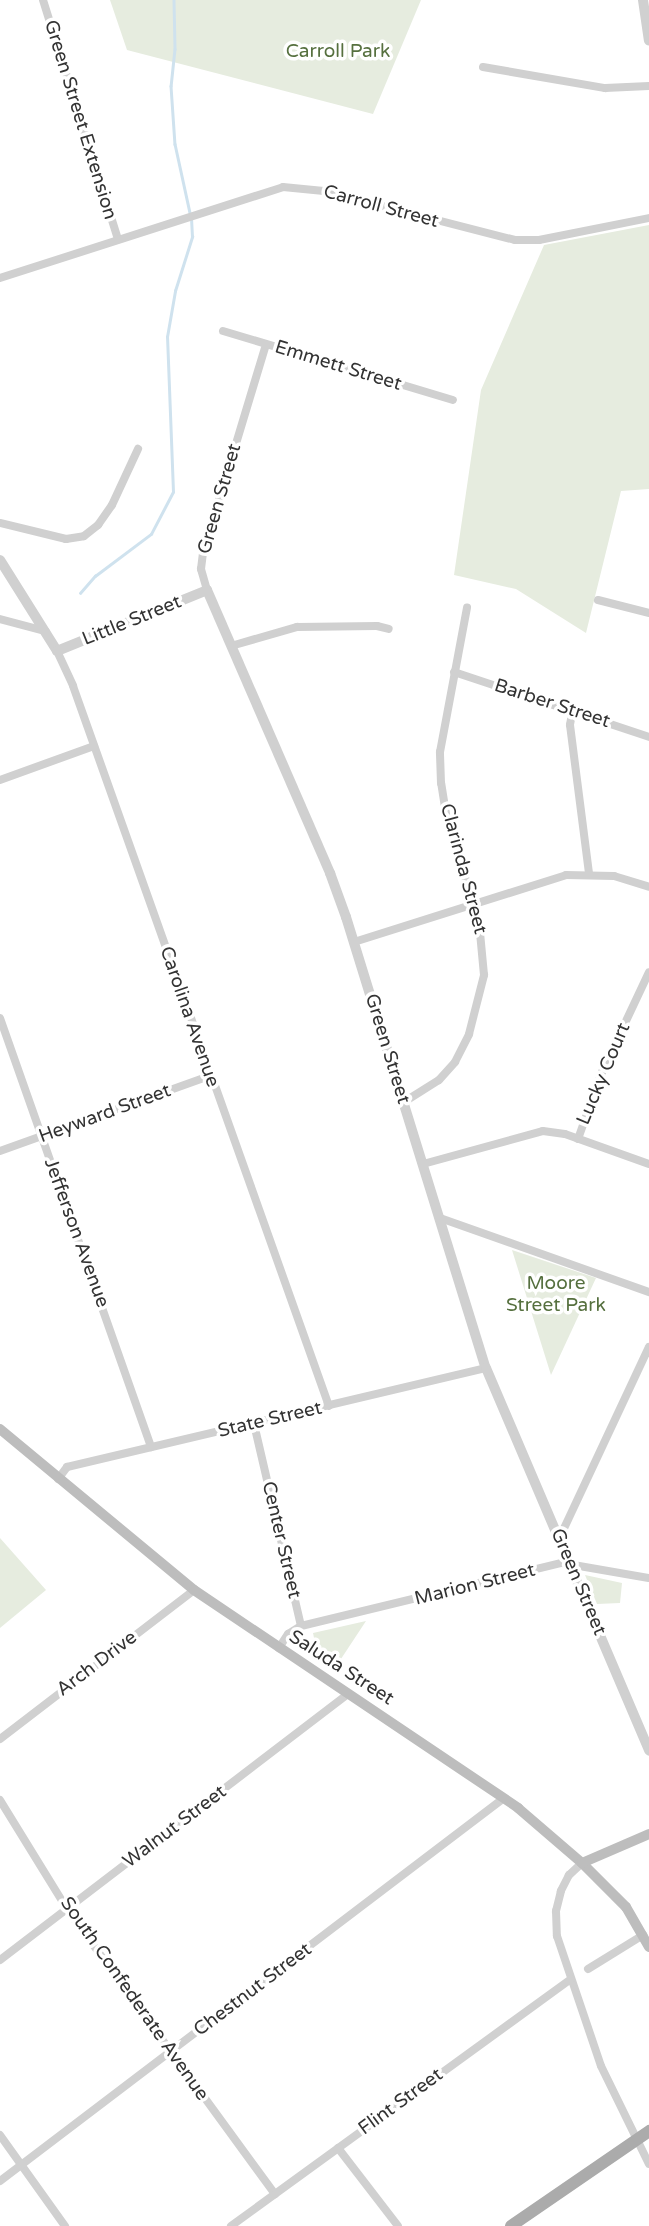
<!DOCTYPE html>
<html>
<head>
<meta charset="utf-8">
<style>
  body { margin:0 }
  #map { position:relative; width:649px; height:2226px; overflow:hidden; background:#fff; font-family:"Varela Round",sans-serif }
  div>[style] { position:absolute }
  .green>* { inset:0; background:#e6ecdf }
  .stream>* { height:2.5px; margin:-1.25px; padding:0 1.25px; transform-origin:1.25px; border-radius:1.25px; background:#cfe2ee }
  .minor>* { height:8px; margin:-4px; padding:0 4px; transform-origin:4px; border-radius:4px; background:#d0d0d0 }
  .tertiary>* { height:10px; margin:-5px; padding:0 5px; transform-origin:5px; border-radius:5px; background:#d0d0d0 }
  .secondary>* { height:10px; margin:-5px; padding:0 5px; transform-origin:5px; border-radius:5px; background:#bdbdbd }
  .primary>* { height:12px; margin:-6px; padding:0 6px; transform-origin:6px; border-radius:6px; background:#ababab }
  span { translate:-50% -50%; white-space:nowrap; text-align:center; line-height:1.15; -webkit-text-stroke:7px #fff; paint-order:stroke }
  .park-label { font-size:19px; color:#56703f }
  .street-label { font-size:19px; color:#333 }
</style>
</head>
<body>
<div id="map">
  <div class="green">
    <div style="clip-path:polygon(110px 0,421px 0,373px 114px,127px 50px)"></div>
    <div style="clip-path:polygon(649px 225px,649px 489px,621px 491px,586px 633px,516px 589px,454px 575px,481px 390px,544px 245px)"></div>
    <div style="clip-path:polygon(512px 1250px,596px 1278px,551px 1375px)"></div>
    <div style="clip-path:polygon(0 1538px,46px 1590px,0 1628px)"></div>
    <div style="clip-path:polygon(585px 1575px,622px 1583px,620px 1603px,597px 1604px)"></div>
    <div style="clip-path:polygon(366px 1621px,337px 1665px,317px 1652px,313px 1633px)"></div>
  </div>
  <div class="stream">
    <div style="left:174px;top:0;width:49px;rotate:88.8deg"></div>
    <div style="left:175px;top:49px;width:37px;rotate:96deg"></div>
    <div style="left:171px;top:86px;width:58px;rotate:86.1deg"></div>
    <div style="left:175px;top:144px;width:71px;rotate:77.7deg"></div>
    <div style="left:80px;top:593px;width:23px;rotate:-49deg"></div>
    <div style="left:95px;top:576px;width:70px;rotate:-36.9deg"></div>
    <div style="left:151px;top:534px;width:47px;rotate:-62.4deg"></div>
    <div style="left:173px;top:492px;width:155px;rotate:-92.2deg"></div>
    <div style="left:167px;top:337px;width:47px;rotate:-80.1deg"></div>
    <div style="left:175px;top:291px;width:57px;rotate:-72.5deg"></div>
    <div style="left:192px;top:237px;width:17px;rotate:-93deg"></div>
  </div>
  <div class="minor">
    <div style="left:43px;top:0;width:251px;rotate:72.6deg"></div>
    <div style="left:483px;top:67px;width:124px;rotate:9.8deg"></div>
    <div style="left:605px;top:88px;width:44px;rotate:-2.6deg"></div>
    <div style="left:0;top:278px;width:297px;rotate:-17.8deg"></div>
    <div style="left:283px;top:187px;width:41px;rotate:5.6deg"></div>
    <div style="left:324px;top:191px;width:197px;rotate:14.4deg"></div>
    <div style="left:515px;top:240px;width:24px"></div>
    <div style="left:539px;top:240px;width:112px;rotate:-11.3deg"></div>
    <div style="left:223px;top:331px;width:240px;rotate:16.7deg"></div>
    <div style="left:0;top:523px;width:68px;rotate:13.6deg"></div>
    <div style="left:66px;top:539px;width:18px;rotate:-9deg"></div>
    <div style="left:84px;top:536px;width:18px;rotate:-38deg"></div>
    <div style="left:98px;top:525px;width:24px;rotate:-55deg"></div>
    <div style="left:112px;top:505px;width:62px;rotate:-65.1deg"></div>
    <div style="left:207px;top:590px;width:22px;rotate:-106deg"></div>
    <div style="left:201px;top:569px;width:16px;rotate:-83deg"></div>
    <div style="left:203px;top:553px;width:218px;rotate:-73.2deg"></div>
    <div style="left:598px;top:600px;width:53px;rotate:14.3deg"></div>
    <div style="left:0;top:619px;width:47px;rotate:14.9deg"></div>
    <div style="left:231px;top:646px;width:69px;rotate:-16.1deg"></div>
    <div style="left:297px;top:627px;width:80px;rotate:-0.7deg"></div>
    <div style="left:377px;top:626px;width:12px;rotate:14deg"></div>
    <div style="left:57px;top:651px;width:38px;rotate:65deg"></div>
    <div style="left:73px;top:686px;width:764px;rotate:70.43deg"></div>
    <div style="left:454px;top:672px;width:206px;rotate:18.4deg"></div>
    <div style="left:573px;top:709px;width:16px;rotate:101deg"></div>
    <div style="left:570px;top:725px;width:149px;rotate:82.7deg"></div>
    <div style="left:0;top:780px;width:100px;rotate:-19.9deg"></div>
    <div style="left:354px;top:942px;width:222px;rotate:-17.5deg"></div>
    <div style="left:566px;top:875px;width:48px;rotate:1.2deg"></div>
    <div style="left:614px;top:876px;width:37px;rotate:17deg"></div>
    <div style="left:0;top:1018px;width:455px;rotate:70.6deg"></div>
    <div style="left:404px;top:1102px;width:41px;rotate:-32.2deg"></div>
    <div style="left:439px;top:1080px;width:24px;rotate:-48deg"></div>
    <div style="left:455px;top:1062px;width:31px;rotate:-63deg"></div>
    <div style="left:469px;top:1034px;width:61px;rotate:-75.7deg"></div>
    <div style="left:484px;top:975px;width:53px;rotate:-95.4deg"></div>
    <div style="left:479px;top:922px;width:107px;rotate:-107.4deg"></div>
    <div style="left:447px;top:820px;width:37px;rotate:-99deg"></div>
    <div style="left:441px;top:783px;width:31px;rotate:-92deg"></div>
    <div style="left:440px;top:752px;width:147px;rotate:-79.4deg"></div>
    <div style="left:578px;top:1139px;width:71px;rotate:-70.3deg"></div>
    <div style="left:602px;top:1072px;width:110px;rotate:-64.8deg"></div>
    <div style="left:0;top:1151px;width:223px;rotate:-19.7deg"></div>
    <div style="left:423px;top:1164px;width:124px;rotate:-15.4deg"></div>
    <div style="left:543px;top:1131px;width:22px;rotate:8deg"></div>
    <div style="left:565px;top:1134px;width:89px;rotate:19.7deg"></div>
    <div style="left:440px;top:1218px;width:222px;rotate:19.5deg"></div>
    <div style="left:254px;top:1424px;width:207px;rotate:76.9deg"></div>
    <div style="left:301px;top:1626px;width:15px;rotate:148deg"></div>
    <div style="left:288px;top:1634px;width:17px;rotate:123deg"></div>
    <div style="left:58px;top:1479px;width:15px;rotate:-53deg"></div>
    <div style="left:67px;top:1467px;width:431px;rotate:-13.3deg"></div>
    <div style="left:559px;top:1539px;width:212px;rotate:-64.9deg"></div>
    <div style="left:301px;top:1626px;width:268px;rotate:-13.6deg"></div>
    <div style="left:562px;top:1563px;width:88px;rotate:9.8deg"></div>
    <div style="left:0;top:1739px;width:245px;rotate:-37.5deg"></div>
    <div style="left:0;top:1800px;width:128px;rotate:58.4deg"></div>
    <div style="left:67px;top:1909px;width:353px;rotate:53.9deg"></div>
    <div style="left:582px;top:1863px;width:18px;rotate:137deg"></div>
    <div style="left:569px;top:1875px;width:18px;rotate:117deg"></div>
    <div style="left:561px;top:1891px;width:21px;rotate:104deg"></div>
    <div style="left:556px;top:1911px;width:25px;rotate:88deg"></div>
    <div style="left:557px;top:1936px;width:137px;rotate:71.3deg"></div>
    <div style="left:601px;top:2066px;width:109px;rotate:63.9deg"></div>
    <div style="left:0;top:1960px;width:439px;rotate:-37.4deg"></div>
    <div style="left:588px;top:1969px;width:65px;rotate:-31.7deg"></div>
    <div style="left:0;top:2135px;width:112px;rotate:54.5deg"></div>
    <div style="left:338px;top:2148px;width:98px;rotate:52.4deg"></div>
    <div style="left:0;top:2181px;width:633px;rotate:-37.23deg"></div>
    <div style="left:231px;top:2226px;width:420px;rotate:-36deg"></div>
  </div>
  <div class="tertiary">
    <div style="left:643px;top:0;width:41px;rotate:81.7deg"></div>
    <div style="left:0;top:560px;width:107px;rotate:57.9deg"></div>
    <div style="left:57px;top:651px;width:162px;rotate:-22.1deg"></div>
    <div style="left:207px;top:590px;width:309px;rotate:66.5deg"></div>
    <div style="left:330px;top:873px;width:47px;rotate:70deg"></div>
    <div style="left:346px;top:917px;width:472px;rotate:72.8deg"></div>
    <div style="left:486px;top:1368px;width:416px;rotate:66.9deg"></div>
  </div>
  <div class="secondary">
    <div style="left:0;top:1429px;width:252px;rotate:39.7deg"></div>
    <div style="left:194px;top:1590px;width:391px;rotate:33.9deg"></div>
    <div style="left:518px;top:1808px;width:84px;rotate:40.7deg"></div>
    <div style="left:582px;top:1863px;width:62px;rotate:45deg"></div>
    <div style="left:626px;top:1907px;width:46px;rotate:60.1deg"></div>
    <div style="left:582px;top:1863px;width:73px;rotate:-23.4deg"></div>
  </div>
  <div class="primary">
    <div style="left:511px;top:2226px;width:168px;rotate:-34.5deg"></div>
  </div>
  <div class="park-label">
    <span style="left:338px;top:52px">Carroll Park</span>
    <span style="left:556px;top:1295px">Moore<br>Street Park</span>
  </div>
  <div class="street-label">
    <span style="left:80px;top:120px;rotate:73deg">Green Street Extension</span>
    <span style="left:381px;top:207px;rotate:15deg">Carroll Street</span>
    <span style="left:338px;top:366px;rotate:17deg">Emmett Street</span>
    <span style="left:220px;top:499px;rotate:-74deg">Green Street</span>
    <span style="left:132px;top:621px;rotate:-22deg">Little Street</span>
    <span style="left:552px;top:704px;rotate:18deg">Barber Street</span>
    <span style="left:463px;top:869px;rotate:75deg">Clarinda Street</span>
    <span style="left:189px;top:1017px;rotate:71deg">Carolina Avenue</span>
    <span style="left:387px;top:1049px;rotate:73deg">Green Street</span>
    <span style="left:604px;top:1074px;rotate:-67deg">Lucky Court</span>
    <span style="left:105px;top:1114px;rotate:-20deg">Heyward Street</span>
    <span style="left:76px;top:1233px;rotate:70deg">Jefferson Avenue</span>
    <span style="left:270px;top:1420px;rotate:-13deg">State Street</span>
    <span style="left:281px;top:1540px;rotate:77deg">Center Street</span>
    <span style="left:578px;top:1582px;rotate:67deg">Green Street</span>
    <span style="left:475px;top:1585px;rotate:-14deg">Marion Street</span>
    <span style="left:97px;top:1664px;rotate:-37deg">Arch Drive</span>
    <span style="left:341px;top:1668px;rotate:33deg">Saluda Street</span>
    <span style="left:175px;top:1827px;rotate:-37deg">Walnut Street</span>
    <span style="left:253px;top:1990px;rotate:-37deg">Chestnut Street</span>
    <span style="left:134px;top:1999px;rotate:55deg">South Confederate Avenue</span>
    <span style="left:401px;top:2102px;rotate:-36deg">Flint Street</span>
  </div>
</div>
</body>
</html>
